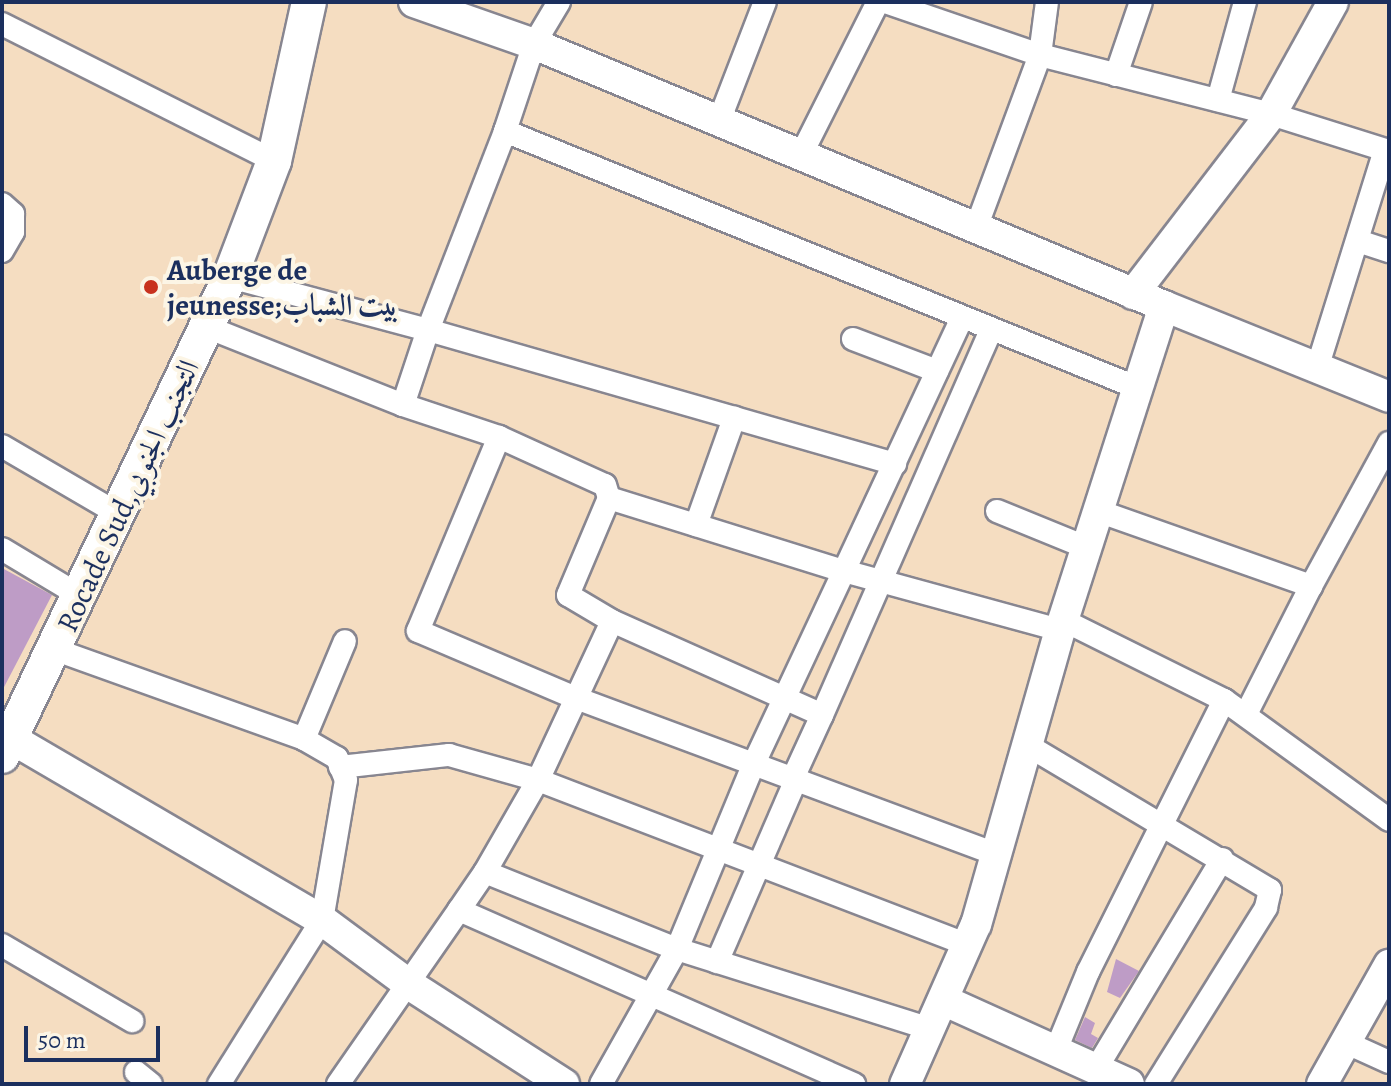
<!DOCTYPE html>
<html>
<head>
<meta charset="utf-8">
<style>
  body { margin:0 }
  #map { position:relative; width:1391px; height:1086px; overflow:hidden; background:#f5ddc1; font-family:Alegreya,Amiri,serif }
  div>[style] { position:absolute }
  .building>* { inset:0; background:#be9cc6 }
  .roads { filter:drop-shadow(2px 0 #888690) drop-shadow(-2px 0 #888690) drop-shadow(0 2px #888690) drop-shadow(0 -2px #888690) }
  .street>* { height:22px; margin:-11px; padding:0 11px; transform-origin:11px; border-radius:11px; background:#fff }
  .secondary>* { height:30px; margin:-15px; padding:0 15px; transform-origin:15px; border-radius:15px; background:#fff }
  .primary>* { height:34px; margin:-17px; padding:0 17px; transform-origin:17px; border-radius:17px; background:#fff }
  .dots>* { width:22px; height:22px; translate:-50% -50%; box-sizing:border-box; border:4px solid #fcf5e5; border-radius:50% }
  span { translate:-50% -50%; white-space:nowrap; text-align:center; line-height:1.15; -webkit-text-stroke:8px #fcf5e5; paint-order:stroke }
  .poi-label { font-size:30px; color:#1b2f5e; font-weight:700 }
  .left { translate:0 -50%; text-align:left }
  .street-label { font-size:30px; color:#1b2f5e }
  .frame { position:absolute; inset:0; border:4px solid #1b2f5e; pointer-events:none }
  .scale { position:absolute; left:24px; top:1026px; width:136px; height:36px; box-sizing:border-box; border:4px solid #1b2f5e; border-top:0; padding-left:10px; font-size:24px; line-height:28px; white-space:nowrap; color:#1b2f5e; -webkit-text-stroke:6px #fcf5e5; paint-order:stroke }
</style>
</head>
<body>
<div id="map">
  <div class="building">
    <div style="clip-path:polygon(2px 568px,52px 595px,2px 691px)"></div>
    <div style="clip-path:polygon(1116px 959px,1139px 971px,1120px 998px,1107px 992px)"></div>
    <div style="clip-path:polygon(1085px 1017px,1095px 1023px,1091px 1034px,1098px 1038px,1092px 1048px,1075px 1040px)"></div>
  </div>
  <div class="roads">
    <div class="street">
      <div style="left:559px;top:2px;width:49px;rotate:120.8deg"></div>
      <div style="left:534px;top:44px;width:92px;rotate:108.4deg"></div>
      <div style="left:505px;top:131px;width:683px;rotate:22.1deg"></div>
      <div style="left:885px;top:2px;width:164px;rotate:18.9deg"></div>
      <div style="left:1040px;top:55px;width:238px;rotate:14.3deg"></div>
      <div style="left:1271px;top:114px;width:120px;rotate:17.5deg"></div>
      <div style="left:1385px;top:150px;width:228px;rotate:107.3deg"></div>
      <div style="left:2px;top:24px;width:305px;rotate:26.7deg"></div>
      <div style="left:1116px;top:75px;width:77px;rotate:-71.1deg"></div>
      <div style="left:1218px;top:100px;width:102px;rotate:-74.6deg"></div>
      <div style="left:719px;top:121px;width:128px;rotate:-68.9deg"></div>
      <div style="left:801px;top:155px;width:171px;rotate:-63.3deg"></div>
      <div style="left:2px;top:204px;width:15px;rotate:42deg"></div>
      <div style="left:13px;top:214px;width:18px;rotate:90deg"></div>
      <div style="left:13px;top:232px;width:22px;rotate:120deg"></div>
      <div style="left:976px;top:228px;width:184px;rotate:-69.7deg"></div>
      <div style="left:1040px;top:55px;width:53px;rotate:-82.5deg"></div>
      <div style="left:1358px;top:241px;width:33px;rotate:18deg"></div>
      <div style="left:230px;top:277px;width:205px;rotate:15deg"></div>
      <div style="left:428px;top:330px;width:213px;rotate:-68.8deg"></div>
      <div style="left:207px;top:327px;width:211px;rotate:21.7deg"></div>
      <div style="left:403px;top:405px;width:79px;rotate:-71.6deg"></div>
      <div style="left:428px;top:330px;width:486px;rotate:16deg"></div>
      <div style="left:853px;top:339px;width:90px;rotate:20.9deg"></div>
      <div style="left:403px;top:405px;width:101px;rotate:18.4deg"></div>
      <div style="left:499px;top:437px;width:116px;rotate:24.4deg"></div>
      <div style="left:605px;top:485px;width:14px;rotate:73deg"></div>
      <div style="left:609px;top:498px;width:246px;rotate:17.3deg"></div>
      <div style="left:844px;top:571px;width:279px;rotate:-65deg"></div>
      <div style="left:499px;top:437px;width:210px;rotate:112.7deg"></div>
      <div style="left:418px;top:631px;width:172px;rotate:23deg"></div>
      <div style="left:576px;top:698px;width:448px;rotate:20.4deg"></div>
      <div style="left:2px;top:446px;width:137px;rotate:30.3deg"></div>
      <div style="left:997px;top:511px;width:100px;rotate:22.2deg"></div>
      <div style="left:1101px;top:512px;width:223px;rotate:19.4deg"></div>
      <div style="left:1311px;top:586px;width:144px;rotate:116.9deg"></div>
      <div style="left:696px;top:525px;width:114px;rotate:-70.4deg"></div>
      <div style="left:2px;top:549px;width:93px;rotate:31deg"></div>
      <div style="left:1311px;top:586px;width:163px;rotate:-61.4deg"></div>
      <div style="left:1063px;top:620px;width:180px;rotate:26.4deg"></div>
      <div style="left:1224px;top:700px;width:204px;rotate:36deg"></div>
      <div style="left:612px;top:621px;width:230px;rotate:24.1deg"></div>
      <div style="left:822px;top:715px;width:67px;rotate:114.7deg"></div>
      <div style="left:56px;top:650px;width:263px;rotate:19.7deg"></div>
      <div style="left:304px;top:739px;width:38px;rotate:30deg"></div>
      <div style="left:337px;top:758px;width:24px;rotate:68deg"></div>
      <div style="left:346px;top:780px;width:142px;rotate:99.7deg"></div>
      <div style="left:322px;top:920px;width:194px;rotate:122.1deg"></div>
      <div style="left:822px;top:715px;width:420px;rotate:-66.3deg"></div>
      <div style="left:304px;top:739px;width:106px;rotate:-67.3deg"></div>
      <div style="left:1027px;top:745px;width:283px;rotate:30.8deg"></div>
      <div style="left:1270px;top:890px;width:18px;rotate:103deg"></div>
      <div style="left:1266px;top:908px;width:208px;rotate:122deg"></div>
      <div style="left:340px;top:767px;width:110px;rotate:-6.3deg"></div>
      <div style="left:449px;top:755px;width:92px;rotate:15.7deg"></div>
      <div style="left:538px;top:780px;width:460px;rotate:21deg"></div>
      <div style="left:485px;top:872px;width:106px;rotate:-60.1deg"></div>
      <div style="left:538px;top:780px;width:175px;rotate:-65deg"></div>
      <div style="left:612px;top:621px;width:51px;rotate:-149.4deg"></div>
      <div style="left:568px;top:595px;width:105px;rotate:-67.1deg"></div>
      <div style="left:459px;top:910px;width:46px;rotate:-55.6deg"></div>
      <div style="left:485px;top:872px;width:207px;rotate:21.9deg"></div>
      <div style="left:677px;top:949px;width:263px;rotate:17.5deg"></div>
      <div style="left:2px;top:945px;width:151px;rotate:30.3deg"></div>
      <div style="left:717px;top:962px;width:202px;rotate:-66.6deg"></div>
      <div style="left:1347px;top:1043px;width:46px;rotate:24.3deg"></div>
      <div style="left:1056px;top:1050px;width:84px;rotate:-67.7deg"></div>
      <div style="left:1088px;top:972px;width:304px;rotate:-63.4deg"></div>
      <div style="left:1096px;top:1069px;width:245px;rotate:-59deg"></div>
      <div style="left:136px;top:1072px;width:19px;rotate:39deg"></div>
      <div style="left:338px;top:1084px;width:212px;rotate:-55.2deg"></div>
      <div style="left:459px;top:910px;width:432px;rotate:23.8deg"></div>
      <div style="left:601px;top:1084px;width:155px;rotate:-60.6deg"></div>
      <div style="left:677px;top:949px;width:204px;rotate:-67.5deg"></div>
      <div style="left:755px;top:761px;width:210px;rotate:-64.9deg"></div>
      <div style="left:844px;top:571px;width:224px;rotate:15.3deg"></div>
    </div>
    <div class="secondary">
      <div style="left:414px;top:2px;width:127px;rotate:19.3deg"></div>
      <div style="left:534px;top:44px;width:682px;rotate:22.58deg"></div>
      <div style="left:1164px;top:306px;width:340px;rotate:107.8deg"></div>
      <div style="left:1060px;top:630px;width:306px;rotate:105.9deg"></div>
      <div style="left:976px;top:924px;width:175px;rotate:113.9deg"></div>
      <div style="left:1133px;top:294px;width:227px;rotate:-52.5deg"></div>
      <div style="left:1271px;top:114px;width:128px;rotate:-61deg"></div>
      <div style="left:1164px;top:306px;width:243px;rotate:22deg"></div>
      <div style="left:12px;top:739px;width:359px;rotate:30.3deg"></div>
      <div style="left:322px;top:920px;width:106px;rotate:36.5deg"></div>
      <div style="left:407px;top:983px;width:187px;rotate:32.8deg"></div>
      <div style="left:943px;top:1000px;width:204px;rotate:24.3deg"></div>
      <div style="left:1322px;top:1084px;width:137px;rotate:-60.6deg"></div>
    </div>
    <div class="primary">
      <div style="left:2px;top:756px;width:530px;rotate:-64.55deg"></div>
      <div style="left:230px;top:277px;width:124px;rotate:-69.2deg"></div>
      <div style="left:274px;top:161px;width:163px;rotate:-77.6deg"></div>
    </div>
  </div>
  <div class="dots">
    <div style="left:151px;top:287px;background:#c8321e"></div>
  </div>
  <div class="poi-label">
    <span class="left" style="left:167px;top:287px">Auberge de<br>jeunesse;بيت الشباب</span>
  </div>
  <div class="street-label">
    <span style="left:128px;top:496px;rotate:-65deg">Rocade Sud,التجنب الجنوبي</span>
  </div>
  <div class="frame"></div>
  <div class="scale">50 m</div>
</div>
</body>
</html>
